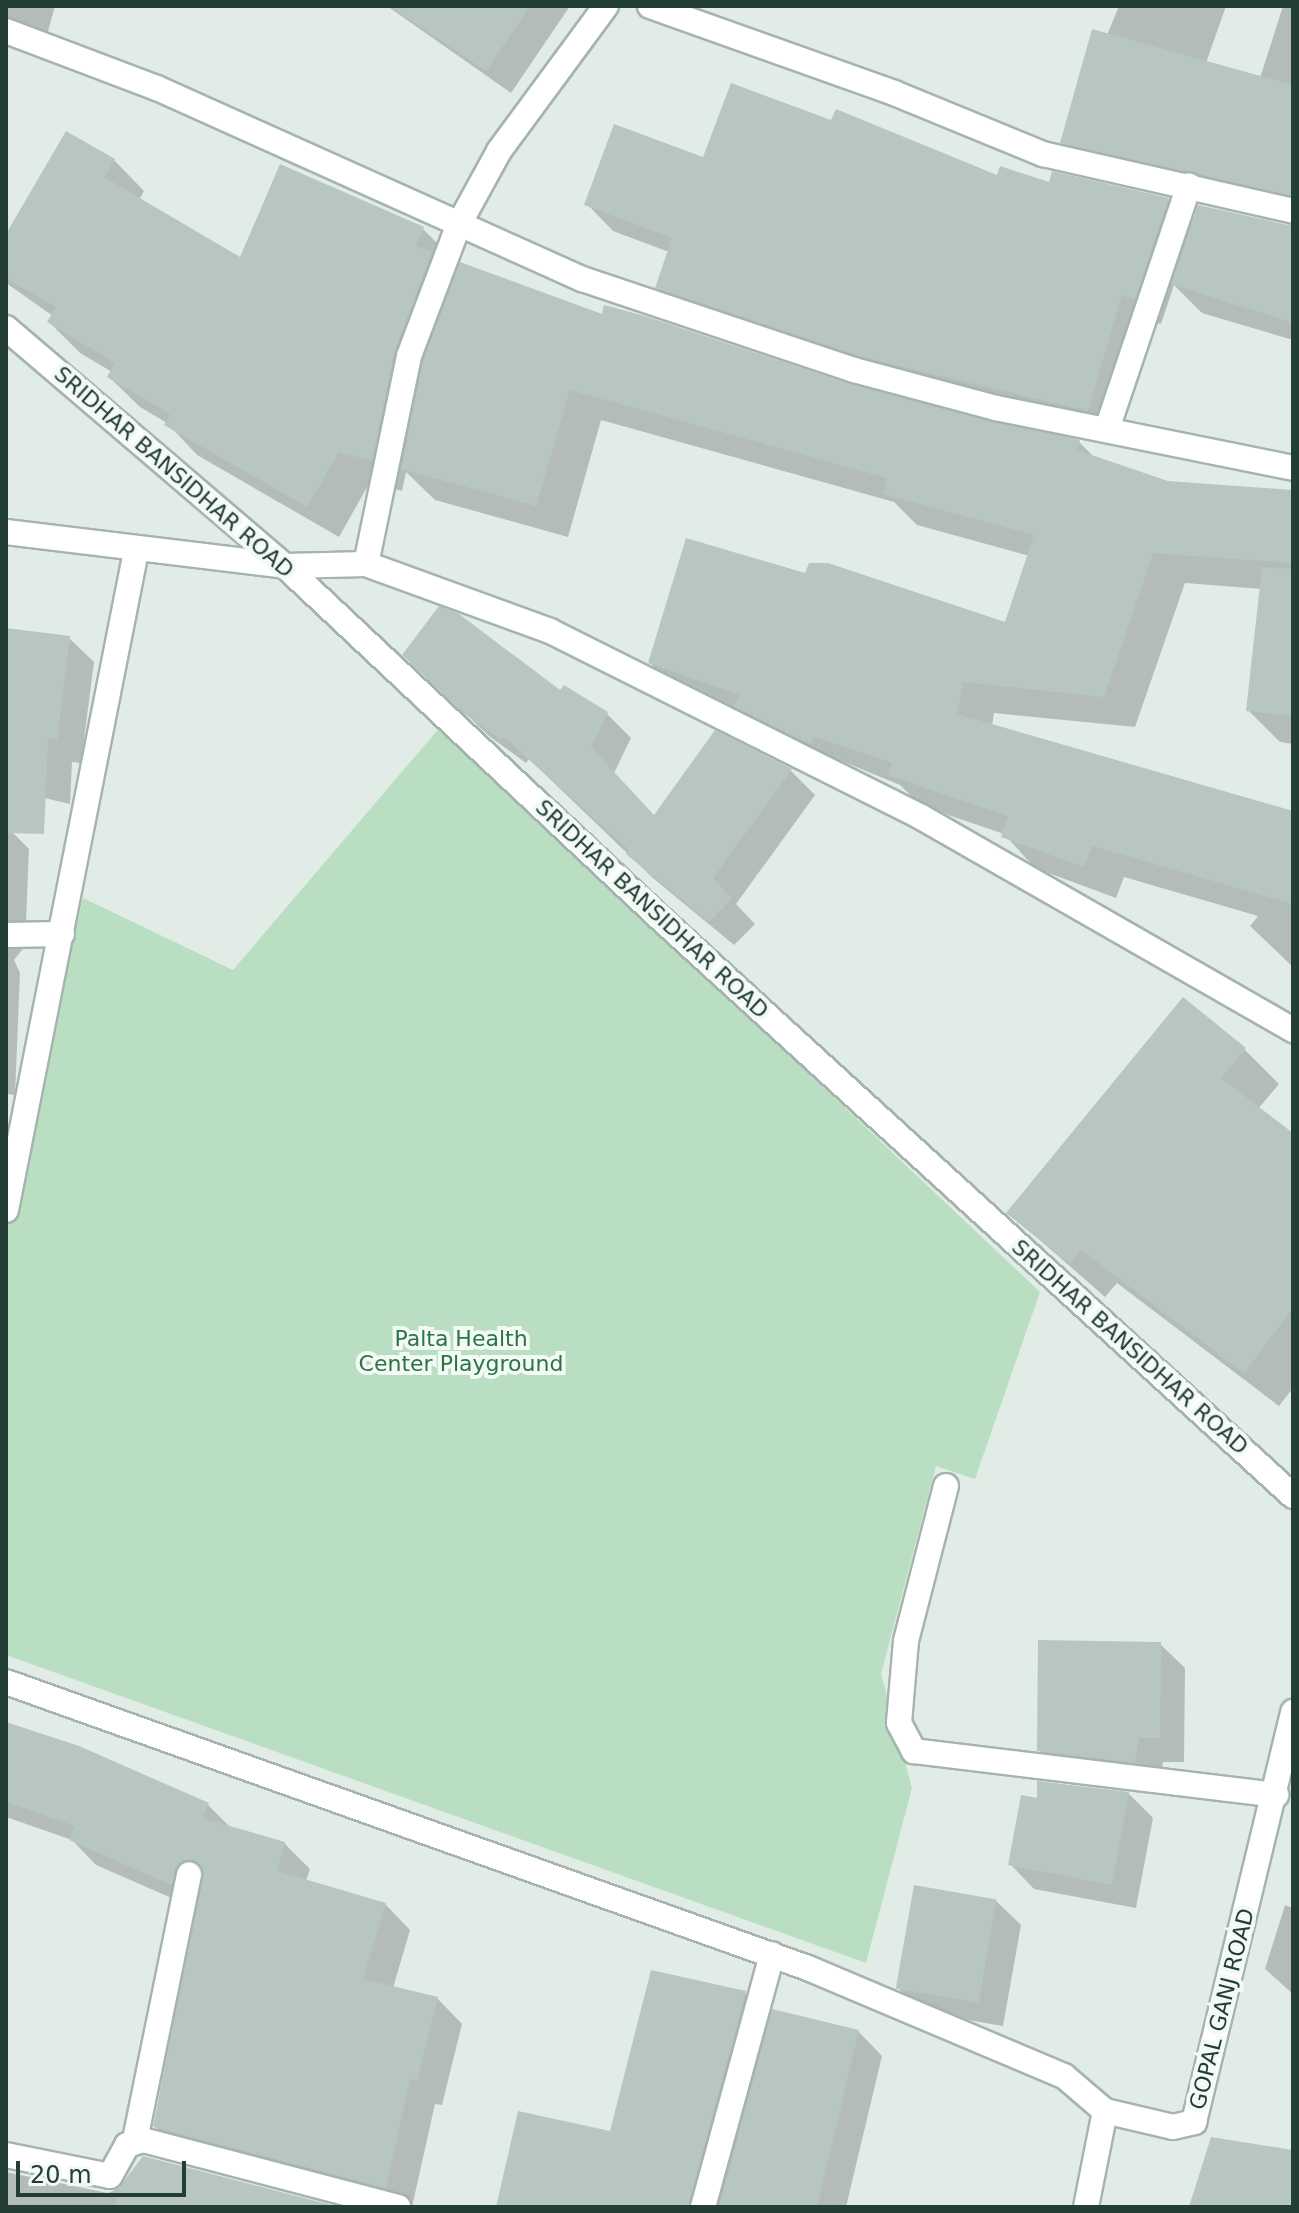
<!DOCTYPE html>
<html>
<head>
<meta charset="utf-8">
<style>
  body { margin:0 }
  #map { position:relative; width:1299px; height:2213px; overflow:hidden; background:#e2ece7; font-family:"DejaVu Sans",sans-serif }
  div>[style] { position:absolute }
  .green>* { inset:0; background:#badec2 }
  .shadow>* { inset:0; background:#0003 }
  .building>* { inset:0; background:#b7c7c0; transform-origin:0 0 }
  .roads { filter:drop-shadow(2px 0 #a5b4ae) drop-shadow(-2px 0 #a5b4ae) drop-shadow(0 2px #a5b4ae) drop-shadow(0 -2px #a5b4ae) }
  .minor>* { height:24px; margin:-12px; padding:0 12px; transform-origin:12px; border-radius:12px; background:#fff }
  span { translate:-50% -50%; white-space:nowrap; text-align:center; line-height:1.15; -webkit-text-stroke:8px #f3f9f5; paint-order:stroke }
  .street-label { font-size:22px; color:#223e35 }
  .park-label { font-size:22px; color:#2b7544 }
  .frame { position:absolute; inset:0; border:8px solid #223e35; pointer-events:none }
  .scale { position:absolute; left:16px; top:2161px; width:170px; height:36px; box-sizing:border-box; border:4px solid #223e35; border-top:0; padding-left:10px; font-size:24px; line-height:28px; white-space:nowrap; color:#223e35; -webkit-text-stroke:6px #f3f9f5; paint-order:stroke }
</style>
</head>
<body>
<div id="map">
  <div class="green">
    <div style="clip-path:polygon(441px 726px,1040px 1292px,975px 1479px,936px 1466px,881px 1674px,912px 1788px,866px 1963px,6px 1655px,6px 1209px,83px 898px,233px 970px)"></div>
  </div>
  <div class="shadow">
    <div style="clip-path:polygon(6px 6px,55px 6px,44px 46px,6px 36px)"></div>
    <div style="clip-path:polygon(387px 6px,570px 6px,511px 93px)"></div>
    <div style="clip-path:polygon(1119px 6px,1226px 6px,1206px 63px,1260px 78px,1283px 6px,1293px 6px,1293px 218px,1091px 171px,1063px 142px)"></div>
    <div style="clip-path:polygon(832px 122px,998px 177px,1168px 200px,1193px 225px,1293px 227px,1293px 340px,1202px 313px,1174px 285px,1161px 324px,1148px 320px,1114px 437px,684px 313px,657px 287px,669px 252px,613px 231px,587px 204px,704px 160px)"></div>
    <div style="clip-path:polygon(114px 160px,144px 191px,139px 200px,241px 260px,423px 229px,454px 260px,449px 271px,456px 278px,850px 386px,1079px 442px,1095px 458px,1168px 483px,1293px 501px,1293px 744px,1280px 742px,1249px 711px,1262px 589px,1185px 583px,1135px 727px,994px 713px,992px 726px,1293px 813px,1293px 967px,1250px 926px,1258px 916px,1124px 877px,1116px 898px,1035px 868px,1004px 834px,922px 806px,900px 785px,682px 695px,650px 663px,807px 575px,1006px 625px,1030px 556px,917px 525px,894px 502px,601px 420px,568px 537px,435px 500px,406px 472px,402px 491px,370px 482px,339px 537px,197px 455px,167px 423px,140px 407px,109px 377px,112px 372px,80px 353px,49px 322px,53px 316px,6px 283px,6px 238px)"></div>
    <div style="clip-path:polygon(6px 630px,69px 638px,94px 662px,81px 763px,72px 762px,70px 804px,6px 789px)"></div>
    <div style="clip-path:polygon(429px 679px,561px 692px,607px 714px,631px 738px,614px 773px,655px 817px,791px 771px,815px 795px,736px 904px,755px 924px,734px 945px,653px 878px,529px 759px,526px 763px,489px 736px)"></div>
    <div style="clip-path:polygon(6px 826px,29px 849px,25px 946px,14px 960px,20px 973px,15px 1095px,6px 1094px)"></div>
    <div style="clip-path:polygon(1244px 1049px,1279px 1084px,1258px 1109px,1293px 1136px,1293px 1388px,1279px 1406px,1117px 1283px,1105px 1297px,1009px 1213px)"></div>
    <div style="clip-path:polygon(1160px 1644px,1185px 1668px,1184px 1762px,1163px 1762px,1159px 1786px,1064px 1774px,1039px 1750px)"></div>
    <div style="clip-path:polygon(6px 1724px,208px 1805px,231px 1828px,284px 1843px,310px 1869px,306px 1881px,385px 1904px,410px 1930px,393px 1988px,437px 1998px,462px 2024px,442px 2105px,435px 2104px,412px 2207px,390px 2207px,181px 2152px,155px 2126px,199px 1910px,96px 1865px,72px 1840px,6px 1817px)"></div>
    <div style="clip-path:polygon(1129px 1794px,1153px 1818px,1136px 1908px,1034px 1889px,1010px 1864px,1039px 1800px)"></div>
    <div style="clip-path:polygon(996px 1901px,1021px 1925px,1003px 2026px,922px 2012px,898px 1988px)"></div>
    <div style="clip-path:polygon(1285px 1905px,1293px 1908px,1293px 1994px,1265px 1969px)"></div>
    <div style="clip-path:polygon(745px 1993px,772px 2019px,858px 2031px,882px 2056px,846px 2207px,498px 2207px,612px 2134px)"></div>
    <div style="clip-path:polygon(1212px 2139px,1293px 2152px,1293px 2207px,1189px 2207px)"></div>
    <div style="clip-path:polygon(6px 2172px,108px 2193px,124px 2186px,331px 2207px,6px 2207px)"></div>
  </div>
  <div class="building">
    <div style="clip-path:polygon(389px 6px,530px 6px,486px 71px)"></div>
    <div style="clip-path:polygon(1092px 29px,1293px 85px,1293px 196px,1060px 143px)"></div>
    <div style="clip-path:polygon(731px 83px,831px 120px,836px 109px,997px 175px,1000px 166px,1049px 182px,1052px 171px,1169px 198px,1135px 299px,1122px 295px,1088px 411px,858px 356px,655px 288px,672px 238px,584px 205px,614px 124px,703px 157px)"></div>
    <div style="clip-path:polygon(66px 131px,115px 159px,104px 177px,240px 257px,280px 164px,424px 227px,416px 246px,432px 252px,394px 353px,372px 461px,339px 452px,307px 507px,164px 425px,170px 414px,107px 377px,115px 363px,47px 322px,56px 307px,6px 278px,6px 234px)"></div>
    <div style="clip-path:polygon(1198px 205px,1293px 226px,1293px 323px,1171px 284px)"></div>
    <div style="clip-path:polygon(460px 262px,602px 314px,604px 305px,645px 316px,850px 384px,1080px 440px,1077px 450px,1168px 481px,1293px 490px,1293px 563px,1153px 553px,1104px 697px,963px 682px,957px 714px,1293px 811px,1293px 904px,1092px 846px,1084px 867px,1001px 837px,1008px 816px,888px 775px,892px 763px,815px 737px,810px 744px,733px 706px,740px 695px,648px 663px,686px 538px,805px 573px,809px 563px,828px 563px,1005px 622px,1034px 535px,883px 494px,887px 478px,570px 390px,536px 506px,401px 469px,423px 360px)"></div>
    <div style="clip-path:polygon(1262px 567px,1293px 569px,1293px 716px,1246px 711px)"></div>
    <div style="clip-path:polygon(439px 606px,459px 614px,560px 690px,564px 685px,608px 712px,591px 747px,654px 815px,715px 730px,792px 769px,713px 878px,732px 899px,709px 922px,626px 854px,629px 850px,504px 737px,501px 740px,462px 712px,402px 655px)"></div>
    <div style="clip-path:polygon(6px 628px,70px 636px,57px 740px,48px 738px,44px 834px,6px 833px)"></div>
    <div style="clip-path:polygon(1183px 997px,1246px 1048px,1221px 1078px,1293px 1133px,1293px 1308px,1244px 1373px,1081px 1250px,1070px 1264px,1006px 1213px)"></div>
    <div style="clip-path:polygon(1038px 1640px,1161px 1642px,1160px 1738px,1139px 1738px,1135px 1763px,1037px 1751px)"></div>
    <div style="clip-path:polygon(6px 1722px,79px 1746px,209px 1803px,202px 1818px,285px 1842px,277px 1871px,386px 1903px,363px 1979px,438px 1997px,417px 2081px,410px 2079px,386px 2188px,153px 2127px,203px 1869px,193px 1860px,184px 1860px,171px 1885px,69px 1840px,75px 1826px,6px 1802px)"></div>
    <div style="clip-path:polygon(1037px 1781px,1129px 1792px,1112px 1885px,1008px 1865px,1021px 1795px,1037px 1798px)"></div>
    <div style="left:914px;top:1885px;width:84px;height:105px;rotate:10deg"></div>
    <div style="clip-path:polygon(651px 1970px,746px 1991px,688px 2207px,496px 2207px,518px 2111px,610px 2131px)"></div>
    <div style="clip-path:polygon(772px 2009px,859px 2030px,817px 2207px,719px 2207px)"></div>
    <div style="clip-path:polygon(1211px 2137px,1293px 2150px,1293px 2207px,1189px 2207px)"></div>
    <div style="clip-path:polygon(143px 2156px,339px 2207px,114px 2207px,121px 2185px)"></div>
  </div>
  <div class="roads">
    <div class="minor">
      <div style="left:650px;top:6px;width:259px;rotate:19.6deg"></div>
      <div style="left:894px;top:93px;width:161px;rotate:22.3deg"></div>
      <div style="left:1043px;top:154px;width:256px;rotate:12.8deg"></div>
      <div style="left:6px;top:31px;width:161px;rotate:20.7deg"></div>
      <div style="left:157px;top:88px;width:466px;rotate:24.2deg"></div>
      <div style="left:582px;top:279px;width:287px;rotate:18.5deg"></div>
      <div style="left:854px;top:370px;width:147px;rotate:15deg"></div>
      <div style="left:996px;top:408px;width:303px;rotate:11.4deg"></div>
      <div style="left:6px;top:328px;width:367px;rotate:40.5deg"></div>
      <div style="left:285px;top:566px;width:514px;rotate:43.19deg"></div>
      <div style="left:660px;top:918px;width:857px;rotate:42.4deg"></div>
      <div style="left:1107px;top:429px;width:257px;rotate:-71.4deg"></div>
      <div style="left:6px;top:532px;width:281px;rotate:6.9deg"></div>
      <div style="left:285px;top:566px;width:81px;rotate:-1.4deg"></div>
      <div style="left:366px;top:564px;width:196px;rotate:20deg"></div>
      <div style="left:550px;top:631px;width:415px;rotate:26.6deg"></div>
      <div style="left:921px;top:817px;width:429px;rotate:29.8deg"></div>
      <div style="left:366px;top:564px;width:212px;rotate:-78.3deg"></div>
      <div style="left:409px;top:356px;width:139px;rotate:-69.3deg"></div>
      <div style="left:458px;top:226px;width:85px;rotate:-61.3deg"></div>
      <div style="left:499px;top:151px;width:180px;rotate:-53.6deg"></div>
      <div style="left:6px;top:935px;width:56px;rotate:-1deg"></div>
      <div style="left:6px;top:1210px;width:672px;rotate:-78.84deg"></div>
      <div style="left:946px;top:1486px;width:160px;rotate:104.5deg"></div>
      <div style="left:906px;top:1641px;width:82px;rotate:94.9deg"></div>
      <div style="left:899px;top:1723px;width:32px;rotate:62deg"></div>
      <div style="left:914px;top:1751px;width:365px;rotate:6.9deg"></div>
      <div style="left:6px;top:1682px;width:851px;rotate:19.63deg"></div>
      <div style="left:808px;top:1968px;width:278px;rotate:22.9deg"></div>
      <div style="left:1064px;top:2076px;width:54px;rotate:40.5deg"></div>
      <div style="left:135px;top:2140px;width:271px;rotate:-78.5deg"></div>
      <div style="left:6px;top:2155px;width:106px;rotate:11.4deg"></div>
      <div style="left:110px;top:2176px;width:35px;rotate:-61deg"></div>
      <div style="left:127px;top:2145px;width:17px;rotate:-17deg"></div>
      <div style="left:143px;top:2140px;width:264px;rotate:14.7deg"></div>
      <div style="left:703px;top:2207px;width:262px;rotate:-74.7deg"></div>
      <div style="left:1086px;top:2207px;width:98px;rotate:-78.8deg"></div>
      <div style="left:1105px;top:2111px;width:70px;rotate:13.2deg"></div>
      <div style="left:1173px;top:2127px;width:22px;rotate:-13deg"></div>
      <div style="left:1194px;top:2122px;width:422px;rotate:-76.4deg"></div>
    </div>
  </div>
  <div class="street-label">
    <span style="left:174px;top:472px;rotate:41deg">SRIDHAR BANSIDHAR ROAD</span>
    <span style="left:652px;top:909px;rotate:43deg">SRIDHAR BANSIDHAR ROAD</span>
    <span style="left:1130px;top:1347px;rotate:42deg">SRIDHAR BANSIDHAR ROAD</span>
    <span style="left:1222px;top:2009px;rotate:-76deg">GOPAL GANJ ROAD</span>
  </div>
  <div class="park-label">
    <span style="left:461px;top:1351px">Palta Health<br>Center Playground</span>
  </div>
  <div class="frame"></div>
  <div class="scale">20 m</div>
</div>
</body>
</html>
